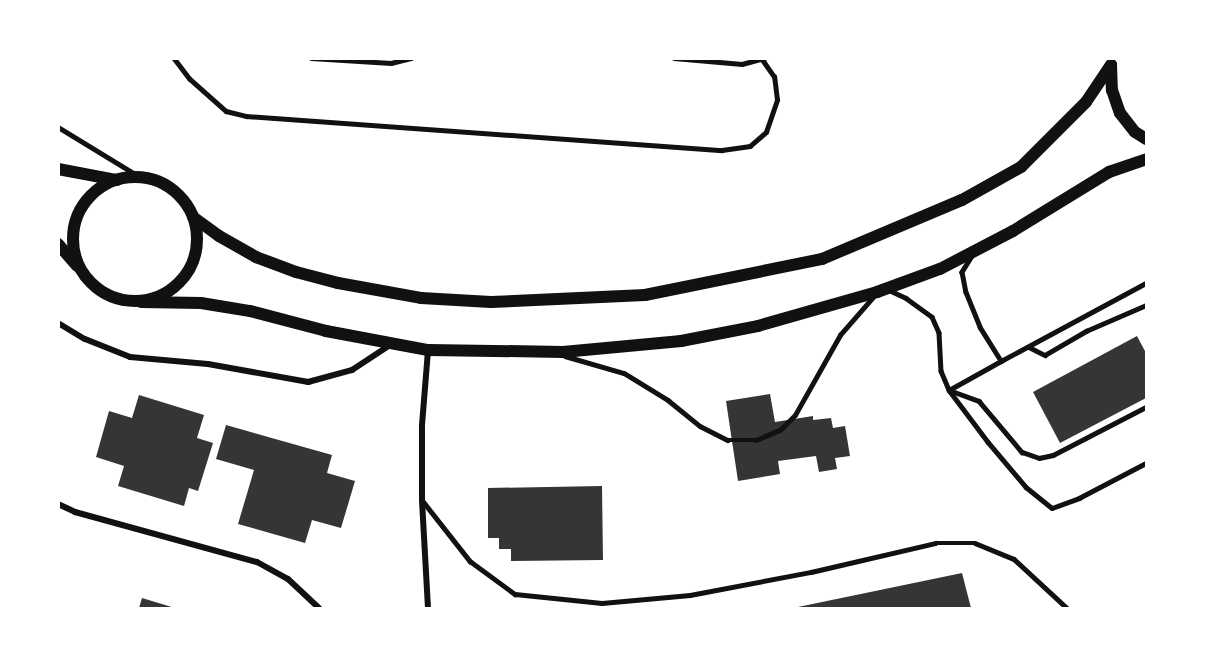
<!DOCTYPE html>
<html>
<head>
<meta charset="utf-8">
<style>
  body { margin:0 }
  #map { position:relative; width:1205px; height:667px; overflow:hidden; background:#fff; font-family:"PT Sans",sans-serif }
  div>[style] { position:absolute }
  .building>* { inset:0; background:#353535 }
  .service>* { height:4.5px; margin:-2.25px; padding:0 2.25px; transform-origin:2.25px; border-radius:2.25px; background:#111 }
  .minor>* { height:6px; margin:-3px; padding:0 3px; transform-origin:3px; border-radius:3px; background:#111 }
  .secondary>* { height:12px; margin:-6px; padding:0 6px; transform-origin:6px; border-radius:6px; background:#111 }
  .secondary>.ring { margin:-6px; padding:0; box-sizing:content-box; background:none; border:12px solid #111; border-radius:50% }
  span { translate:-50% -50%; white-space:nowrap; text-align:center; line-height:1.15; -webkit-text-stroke:6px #fff; paint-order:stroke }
  .frame { position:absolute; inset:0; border:60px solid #fff; pointer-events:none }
</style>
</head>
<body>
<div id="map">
  <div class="building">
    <div style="clip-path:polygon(1137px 336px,1146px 353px,1146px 398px,1060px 443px,1033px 392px)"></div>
    <div style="clip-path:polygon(770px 394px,775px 422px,813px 416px,813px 420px,831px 418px,833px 428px,845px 426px,850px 456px,835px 458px,837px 469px,819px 472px,816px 456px,778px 461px,780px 474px,738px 481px,726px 401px)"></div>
    <div style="clip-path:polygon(139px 395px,204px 415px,197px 438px,213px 443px,198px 491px,189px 488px,184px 506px,118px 486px,124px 466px,96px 457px,109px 411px,132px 418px)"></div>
    <div style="clip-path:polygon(226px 425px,332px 455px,327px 473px,355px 481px,341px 528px,312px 520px,305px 543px,238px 524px,254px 470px,216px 459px)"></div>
    <div style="clip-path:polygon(602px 486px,603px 560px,511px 561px,511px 549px,499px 549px,499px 538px,488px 538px,488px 488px)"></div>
    <div style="clip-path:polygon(962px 573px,971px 608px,799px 608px,798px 607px)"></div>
    <div style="clip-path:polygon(142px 598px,175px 608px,139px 608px)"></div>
  </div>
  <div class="service">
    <div style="left:174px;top:58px;width:26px;rotate:53deg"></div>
    <div style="left:190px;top:79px;width:48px;rotate:41.6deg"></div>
    <div style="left:226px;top:111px;width:21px;rotate:14deg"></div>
    <div style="left:246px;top:116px;width:477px;rotate:4.1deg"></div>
    <div style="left:722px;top:150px;width:28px;rotate:-8deg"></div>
    <div style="left:750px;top:146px;width:21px;rotate:-41deg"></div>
    <div style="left:766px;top:132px;width:34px;rotate:-71deg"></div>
    <div style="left:777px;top:100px;width:23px;rotate:-97deg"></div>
    <div style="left:774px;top:77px;width:21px;rotate:-125deg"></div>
    <div style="left:311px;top:58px;width:80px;rotate:3.6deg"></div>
    <div style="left:391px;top:63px;width:21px;rotate:-14deg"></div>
    <div style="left:674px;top:58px;width:68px;rotate:5deg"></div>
    <div style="left:742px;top:64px;width:23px;rotate:-15deg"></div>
    <div style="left:58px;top:127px;width:96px;rotate:31.4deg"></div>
    <div style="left:972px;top:256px;width:19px;rotate:122deg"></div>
    <div style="left:962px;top:272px;width:20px;rotate:79deg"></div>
    <div style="left:966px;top:292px;width:38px;rotate:68deg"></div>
    <div style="left:980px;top:327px;width:40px;rotate:58deg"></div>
    <div style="left:1001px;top:361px;width:165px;rotate:-28.3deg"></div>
    <div style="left:889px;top:290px;width:19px;rotate:25deg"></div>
    <div style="left:906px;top:298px;width:32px;rotate:36deg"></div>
    <div style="left:932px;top:317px;width:17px;rotate:66deg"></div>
    <div style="left:939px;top:333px;width:38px;rotate:87deg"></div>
    <div style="left:941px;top:371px;width:21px;rotate:67deg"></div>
    <div style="left:949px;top:390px;width:65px;rotate:53.1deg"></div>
    <div style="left:988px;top:442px;width:59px;rotate:49.8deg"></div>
    <div style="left:1026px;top:487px;width:33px;rotate:39deg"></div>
    <div style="left:1052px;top:508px;width:29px;rotate:-20deg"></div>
    <div style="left:1079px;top:498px;width:76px;rotate:-27.6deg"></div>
    <div style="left:1029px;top:347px;width:18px;rotate:27deg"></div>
    <div style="left:1045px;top:355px;width:48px;rotate:-30.3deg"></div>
    <div style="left:1086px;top:331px;width:65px;rotate:-23.4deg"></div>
    <div style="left:565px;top:356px;width:61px;rotate:16.1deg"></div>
    <div style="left:624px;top:373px;width:52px;rotate:31.5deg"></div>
    <div style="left:668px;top:400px;width:41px;rotate:39.1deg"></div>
    <div style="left:700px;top:426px;width:31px;rotate:27deg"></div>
    <div style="left:728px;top:440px;width:28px"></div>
    <div style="left:756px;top:440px;width:26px;rotate:-23deg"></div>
    <div style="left:780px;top:430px;width:21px;rotate:-45deg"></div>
    <div style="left:795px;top:415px;width:92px;rotate:-60.6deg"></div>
    <div style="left:840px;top:335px;width:50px;rotate:-49deg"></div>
    <div style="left:949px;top:390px;width:32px;rotate:20deg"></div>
    <div style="left:979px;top:401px;width:67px;rotate:49.9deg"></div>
    <div style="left:1022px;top:452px;width:18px;rotate:19deg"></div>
    <div style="left:1039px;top:458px;width:14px;rotate:-12deg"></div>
    <div style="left:1053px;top:455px;width:105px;rotate:-27.3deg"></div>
    <div style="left:949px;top:390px;width:60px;rotate:-29.1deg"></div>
    <div style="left:422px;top:500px;width:78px;rotate:51.8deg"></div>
    <div style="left:470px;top:561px;width:56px;rotate:36.3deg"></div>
    <div style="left:515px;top:594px;width:87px;rotate:5.9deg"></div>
    <div style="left:602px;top:603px;width:88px;rotate:-5.2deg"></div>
    <div style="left:690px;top:595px;width:123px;rotate:-10.8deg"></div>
    <div style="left:811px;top:572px;width:128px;rotate:-13.1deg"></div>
    <div style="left:936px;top:543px;width:39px"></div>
    <div style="left:975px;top:543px;width:42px;rotate:22.3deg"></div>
    <div style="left:1014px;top:559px;width:72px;rotate:42.8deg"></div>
  </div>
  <div class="minor">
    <div style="left:58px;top:323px;width:31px;rotate:31deg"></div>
    <div style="left:85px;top:339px;width:48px;rotate:21.8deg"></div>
    <div style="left:130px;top:357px;width:78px;rotate:5.1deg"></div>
    <div style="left:208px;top:364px;width:102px;rotate:10.2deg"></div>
    <div style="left:308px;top:382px;width:46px;rotate:-15.3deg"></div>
    <div style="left:352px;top:370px;width:45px;rotate:-33.3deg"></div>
    <div style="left:58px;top:504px;width:19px;rotate:25deg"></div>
    <div style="left:75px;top:512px;width:189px;rotate:15.4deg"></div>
    <div style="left:257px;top:562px;width:35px;rotate:29deg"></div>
    <div style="left:288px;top:579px;width:42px;rotate:43.1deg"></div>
    <div style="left:428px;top:608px;width:108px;rotate:-93.2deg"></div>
    <div style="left:422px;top:500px;width:75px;rotate:-90deg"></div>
    <div style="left:422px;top:425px;width:75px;rotate:-85.4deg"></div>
  </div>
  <div class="secondary">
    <div style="left:1111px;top:65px;width:25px;rotate:88deg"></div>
    <div style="left:1112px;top:90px;width:24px;rotate:71deg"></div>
    <div style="left:1120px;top:113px;width:24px;rotate:52deg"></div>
    <div style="left:1135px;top:132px;width:13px;rotate:32deg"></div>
    <div style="left:58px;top:169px;width:60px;rotate:10.6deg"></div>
    <div class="ring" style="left:73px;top:177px;width:112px;height:112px"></div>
    <div style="left:193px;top:217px;width:32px;rotate:36deg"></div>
    <div style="left:219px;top:236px;width:43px;rotate:29.6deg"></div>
    <div style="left:256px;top:257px;width:43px;rotate:20.6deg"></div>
    <div style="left:296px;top:272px;width:43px;rotate:14.7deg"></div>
    <div style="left:338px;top:283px;width:84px;rotate:10.2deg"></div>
    <div style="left:421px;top:298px;width:70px;rotate:3.3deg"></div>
    <div style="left:491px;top:302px;width:154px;rotate:-2.6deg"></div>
    <div style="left:645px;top:295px;width:181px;rotate:-11.5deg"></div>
    <div style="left:822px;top:259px;width:152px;rotate:-22.9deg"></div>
    <div style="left:962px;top:200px;width:68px;rotate:-29.2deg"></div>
    <div style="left:1021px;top:167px;width:92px;rotate:-45deg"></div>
    <div style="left:1086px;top:102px;width:45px;rotate:-56deg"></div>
    <div style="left:58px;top:244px;width:29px;rotate:49deg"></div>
    <div style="left:141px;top:302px;width:60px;rotate:1deg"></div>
    <div style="left:201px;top:303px;width:50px;rotate:9.3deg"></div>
    <div style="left:250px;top:311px;width:79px;rotate:14.7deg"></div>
    <div style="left:326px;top:331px;width:104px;rotate:10.6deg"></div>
    <div style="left:428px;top:350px;width:135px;rotate:0.8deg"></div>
    <div style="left:563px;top:352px;width:119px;rotate:-5.3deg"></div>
    <div style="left:681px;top:341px;width:78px;rotate:-11deg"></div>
    <div style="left:758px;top:326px;width:124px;rotate:-15.9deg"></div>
    <div style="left:877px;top:292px;width:67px;rotate:-20.1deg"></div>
    <div style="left:940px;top:269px;width:82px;rotate:-27.5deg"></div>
    <div style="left:1013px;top:231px;width:113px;rotate:-31.6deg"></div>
    <div style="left:1109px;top:172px;width:39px;rotate:-19deg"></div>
  </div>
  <div class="frame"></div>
</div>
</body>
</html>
